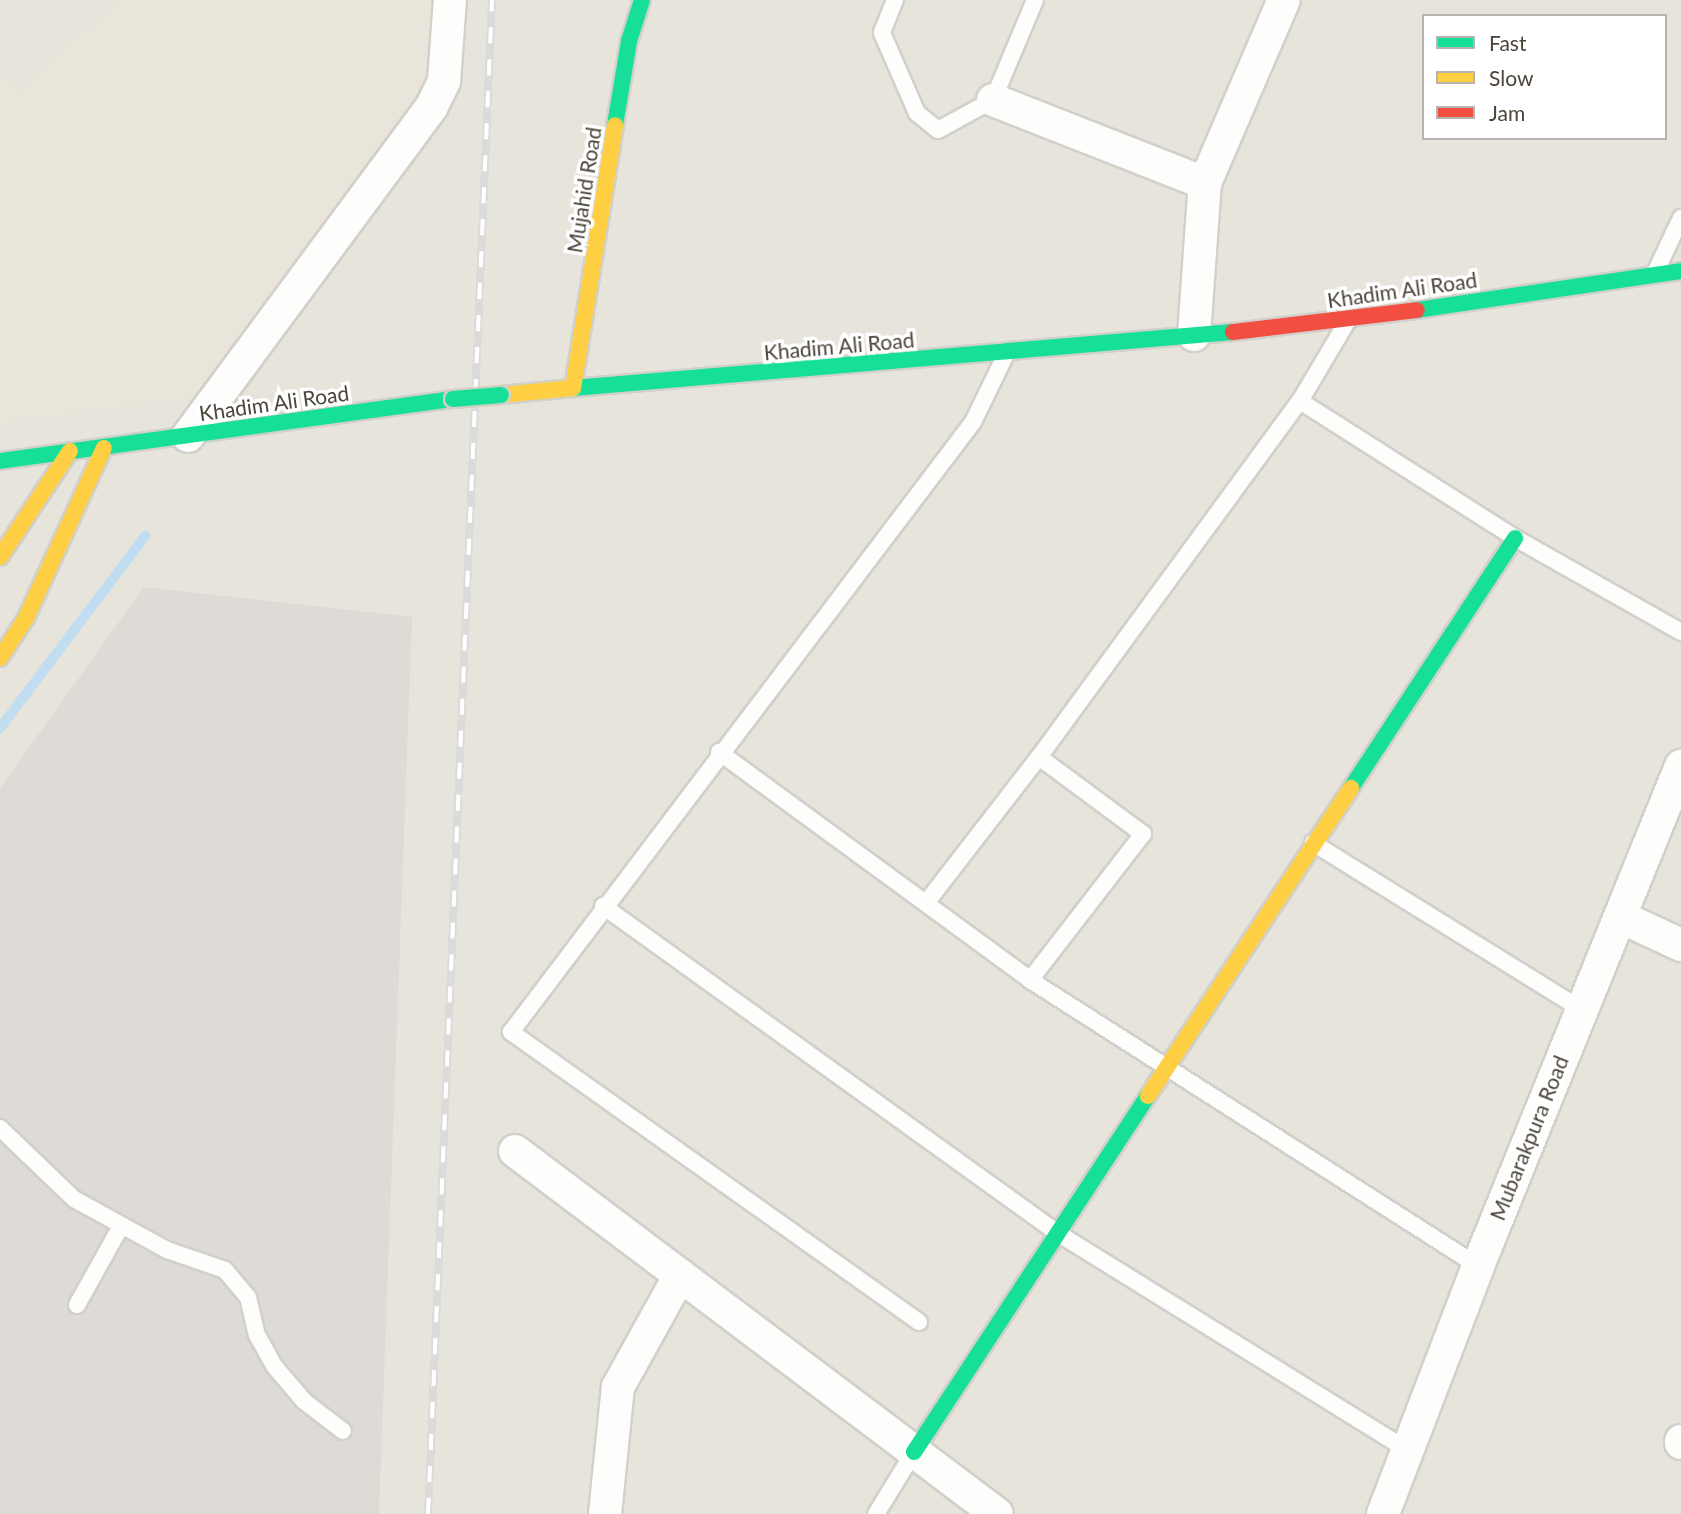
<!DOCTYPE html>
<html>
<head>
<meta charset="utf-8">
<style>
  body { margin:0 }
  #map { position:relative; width:1681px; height:1514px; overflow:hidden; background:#f4f2ee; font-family:Lato,sans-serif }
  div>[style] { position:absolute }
  .residential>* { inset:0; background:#e7e4dc }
  .education>* { inset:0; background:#eae5da }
  .stream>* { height:10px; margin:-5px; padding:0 5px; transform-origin:5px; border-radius:5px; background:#c0ddf1 }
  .building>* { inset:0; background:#dedbd6 }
  .roads { filter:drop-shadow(2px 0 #d2d0cb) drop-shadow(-2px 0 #d2d0cb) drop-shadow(0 2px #d2d0cb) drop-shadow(0 -2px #d2d0cb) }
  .lane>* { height:16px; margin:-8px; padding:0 8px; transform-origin:8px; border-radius:8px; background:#fdfdfc }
  .street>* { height:32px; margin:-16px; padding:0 16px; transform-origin:16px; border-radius:16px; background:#fdfdfc }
  .fast>* { height:16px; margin:-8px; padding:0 8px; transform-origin:8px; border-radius:8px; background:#16e098 }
  .slow>* { height:16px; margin:-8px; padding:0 8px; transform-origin:8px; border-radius:8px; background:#ffcf43 }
  .jam>* { height:16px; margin:-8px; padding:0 8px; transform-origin:8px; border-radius:8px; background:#f24e42 }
  .rail>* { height:8px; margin-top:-4px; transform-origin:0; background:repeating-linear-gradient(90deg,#fff 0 16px,#dbdbda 0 32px); box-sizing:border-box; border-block:2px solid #dbdbda }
  .bridges { filter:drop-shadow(2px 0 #d3cfc5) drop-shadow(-2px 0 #d3cfc5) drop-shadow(0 2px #d3cfc5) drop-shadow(0 -2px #d3cfc5) }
  .fast-bridge>* { height:16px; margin:-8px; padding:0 8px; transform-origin:8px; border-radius:8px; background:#16e098 }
  span { translate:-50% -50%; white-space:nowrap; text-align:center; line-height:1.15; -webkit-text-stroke:7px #fff; paint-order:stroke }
  .street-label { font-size:21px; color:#4b4439 }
  .legend { position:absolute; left:1422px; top:14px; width:245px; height:126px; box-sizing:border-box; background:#fff; border:2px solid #b7b4b0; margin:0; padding:9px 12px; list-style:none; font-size:21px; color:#4b4439 }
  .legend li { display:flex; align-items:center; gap:14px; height:35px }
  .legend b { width:35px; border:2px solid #b7b4b0 }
</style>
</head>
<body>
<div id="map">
  <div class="residential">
    <div style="clip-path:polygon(evenodd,0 0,1681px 0,1681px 1514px,0 1514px,0 0,1424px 16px,1665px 16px,1665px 138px,1424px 138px,1424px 16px)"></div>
  </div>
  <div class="education">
    <div style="clip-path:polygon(118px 0,432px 0,429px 100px,201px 397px,0 424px,0 70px,17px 91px)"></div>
  </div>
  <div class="stream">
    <div style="left:0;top:728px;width:241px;rotate:-52.9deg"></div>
  </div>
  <div class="building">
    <div style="clip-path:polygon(144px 587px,412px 617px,379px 1514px,0 1514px,0 788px)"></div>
  </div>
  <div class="roads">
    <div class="lane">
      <div style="left:895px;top:0;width:35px;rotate:112deg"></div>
      <div style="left:882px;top:33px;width:87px;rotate:66.4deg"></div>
      <div style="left:917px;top:113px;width:27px;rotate:39deg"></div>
      <div style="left:938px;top:130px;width:63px;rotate:-28.6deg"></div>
      <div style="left:993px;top:100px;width:108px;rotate:-67.2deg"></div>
      <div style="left:1655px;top:273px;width:61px;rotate:-64.7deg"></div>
      <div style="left:1300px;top:401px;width:255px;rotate:32.5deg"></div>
      <div style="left:1515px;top:538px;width:191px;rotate:29.5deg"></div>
      <div style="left:719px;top:752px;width:386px;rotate:36.2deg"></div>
      <div style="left:1030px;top:980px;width:532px;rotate:32.55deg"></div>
      <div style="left:1313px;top:843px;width:315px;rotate:31.8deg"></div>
      <div style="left:926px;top:903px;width:185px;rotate:-52.3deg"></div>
      <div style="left:1039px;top:757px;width:441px;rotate:-53.8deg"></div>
      <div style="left:1300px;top:401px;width:92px;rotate:-59.3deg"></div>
      <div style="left:603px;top:906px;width:562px;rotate:35.73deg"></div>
      <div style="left:1059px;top:1234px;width:410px;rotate:31.8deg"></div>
      <div style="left:1030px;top:980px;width:185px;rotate:-52.3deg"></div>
      <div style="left:1143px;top:834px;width:129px;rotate:-143.5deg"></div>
      <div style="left:0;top:1128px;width:103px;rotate:43.8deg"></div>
      <div style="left:74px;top:1199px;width:106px;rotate:28.7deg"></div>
      <div style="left:167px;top:1250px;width:61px;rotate:19deg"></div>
      <div style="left:225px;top:1270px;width:35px;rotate:50deg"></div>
      <div style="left:248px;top:1297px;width:39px;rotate:77deg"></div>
      <div style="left:257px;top:1335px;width:37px;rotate:61deg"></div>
      <div style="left:275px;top:1367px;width:45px;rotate:49.5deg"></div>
      <div style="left:304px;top:1401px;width:49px;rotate:37.6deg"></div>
      <div style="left:77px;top:1305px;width:88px;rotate:-60.8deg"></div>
      <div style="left:919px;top:1322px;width:501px;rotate:-144.6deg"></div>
      <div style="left:511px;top:1032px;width:765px;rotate:-52.86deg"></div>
      <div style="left:973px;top:422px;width:73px;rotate:-64.1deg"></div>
      <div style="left:876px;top:1514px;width:73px;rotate:-58.5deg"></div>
    </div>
    <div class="street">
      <div style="left:993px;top:100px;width:228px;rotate:21.4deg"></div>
      <div style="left:1194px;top:335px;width:152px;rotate:-85.9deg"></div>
      <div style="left:1205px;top:183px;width:199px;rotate:-66.7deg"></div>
      <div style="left:188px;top:436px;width:410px;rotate:-53.5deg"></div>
      <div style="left:432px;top:106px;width:28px;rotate:-64deg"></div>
      <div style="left:444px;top:81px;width:81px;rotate:-85.8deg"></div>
      <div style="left:1623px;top:918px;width:64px;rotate:25deg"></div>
      <div style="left:515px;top:1151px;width:603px;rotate:36.98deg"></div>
      <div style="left:1681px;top:1441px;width:2px;rotate:90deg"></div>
      <div style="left:605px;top:1514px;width:128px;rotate:-84.2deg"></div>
      <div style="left:618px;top:1387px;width:128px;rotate:-61deg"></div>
      <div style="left:1383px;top:1514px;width:266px;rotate:-69deg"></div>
      <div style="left:1478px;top:1266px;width:540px;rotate:-67.9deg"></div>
    </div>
    <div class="fast">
      <div style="left:615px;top:125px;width:85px;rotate:-80.5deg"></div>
      <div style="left:629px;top:41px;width:43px;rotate:-72.4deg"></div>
      <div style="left:1417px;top:310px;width:267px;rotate:-8.4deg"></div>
      <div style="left:573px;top:388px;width:662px;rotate:-4.85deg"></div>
      <div style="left:0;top:461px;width:457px;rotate:-7.8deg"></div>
      <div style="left:1351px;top:788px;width:299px;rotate:-56.7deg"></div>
      <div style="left:914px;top:1452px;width:426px;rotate:-56.7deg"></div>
    </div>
    <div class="slow">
      <div style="left:501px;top:395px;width:72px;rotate:-5.6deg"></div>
      <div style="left:573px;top:388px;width:266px;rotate:-80.9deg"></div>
      <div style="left:0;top:557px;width:127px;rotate:-56.6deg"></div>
      <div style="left:0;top:658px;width:48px;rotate:-57deg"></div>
      <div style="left:26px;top:618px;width:187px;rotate:-65.4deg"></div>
      <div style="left:1148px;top:1096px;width:369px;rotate:-56.6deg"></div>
    </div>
    <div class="jam">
      <div style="left:1233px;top:332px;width:185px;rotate:-6.8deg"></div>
    </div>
  </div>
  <div class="rail">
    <div style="left:428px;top:1514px;width:1515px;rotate:-87.58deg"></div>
  </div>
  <div class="bridges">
    <div class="fast-bridge">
      <div style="left:453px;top:399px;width:48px;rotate:-4.8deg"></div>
    </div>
  </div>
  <div class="street-label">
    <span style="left:584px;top:190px;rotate:-81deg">Mujahid Road</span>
    <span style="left:1402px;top:290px;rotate:-8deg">Khadim Ali Road</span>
    <span style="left:839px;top:346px;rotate:-5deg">Khadim Ali Road</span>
    <span style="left:274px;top:403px;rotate:-8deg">Khadim Ali Road</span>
    <span style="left:1529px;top:1138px;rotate:-68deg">Mubarakpura Road</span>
  </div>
  <ul class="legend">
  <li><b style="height:9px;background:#16e098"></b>Fast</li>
  <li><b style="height:9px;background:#ffcf43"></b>Slow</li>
  <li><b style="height:9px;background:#f24e42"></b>Jam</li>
  </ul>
</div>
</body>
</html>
